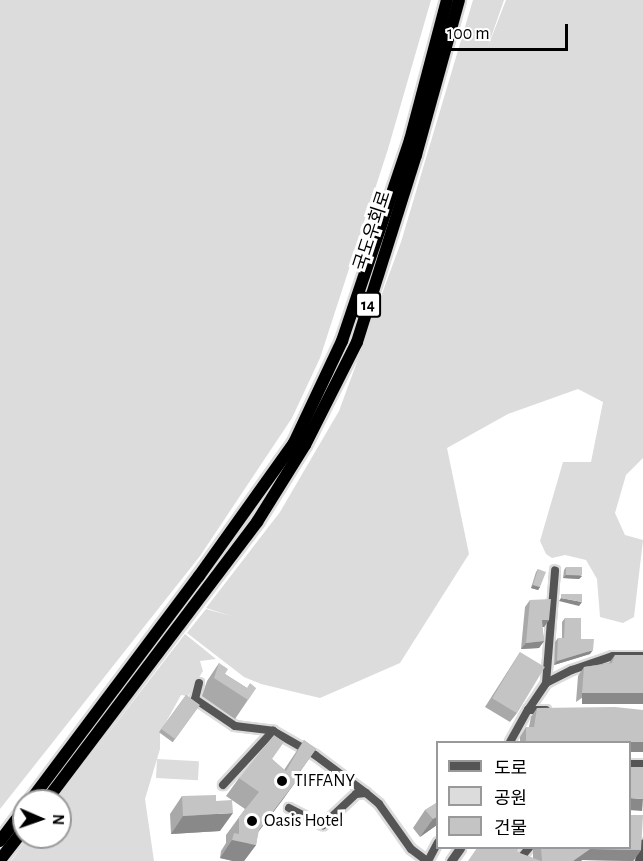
<!DOCTYPE html>
<html>
<head>
<meta charset="utf-8">
<style>
  body { margin:0 }
  #map { position:relative; width:643px; height:861px; overflow:hidden; background:#fff; font-family:"Alegreya Sans","Noto Sans KR",sans-serif }
  div>[style] { position:absolute }
  .green>* { inset:0; background:#dcdcdc; transform-origin:0 0 }
  .roads { filter:drop-shadow(2px 0 #dbdbdb) drop-shadow(-2px 0 #dbdbdb) drop-shadow(0 2px #dbdbdb) drop-shadow(0 -2px #dbdbdb) }
  .minor>* { height:8px; margin:-4px; padding:0 4px; transform-origin:4px; border-radius:4px; background:#555 }
  .tertiary>* { height:9px; margin:-4.5px; padding:0 4.5px; transform-origin:4.5px; border-radius:4.5px; background:#555 }
  .trunk>* { height:12px; margin:-6px; padding:0 6px; transform-origin:6px; border-radius:6px; background:#000 }
  .wall>* { inset:0; background:#a9a9a9; transform-origin:0 0 }
  .shaded-wall>* { inset:0; background:#898989; transform-origin:0 0 }
  .building>* { inset:0; background:#c4c4c4; transform-origin:0 0 }
  .dots>* { width:16px; height:16px; translate:-50% -50%; box-sizing:border-box; border:3px solid #fff; border-radius:50% }
  span { translate:-50% -50%; white-space:nowrap; text-align:center; line-height:1.15; -webkit-text-stroke:6px #fff; paint-order:stroke }
  .shield-label span { padding:2px 4px; background:#fff; border:2px solid; border-radius:4px; -webkit-text-stroke-width:0 }
  .shield-label { font-size:16px; color:#000; font-weight:700 }
  .street-label { font-size:18px; color:#000 }
  .poi-label { font-size:18px; color:#000 }
  .left { translate:0 -50%; text-align:left }
  .legend { position:absolute; left:436px; top:741px; width:195px; height:108px; box-sizing:border-box; background:#fff; border:2px solid #999; margin:0; padding:8px 10px; list-style:none; font-size:18px; color:#000 }
  .legend li { display:flex; align-items:center; gap:12px; height:30px }
  .legend b { width:30px; border:2px solid #999 }
  .north { position:absolute; left:12px; top:789px; width:60px; height:60px; box-sizing:border-box; background:#fff; border:2px solid #999; border-radius:50%; rotate:92deg; font-size:16px; font-weight:700; line-height:24px; text-align:center; color:#000 }
  .north::after { content:''; display:block; margin:auto; width:21px; height:27px; background:#000; clip-path:polygon(50% 0,100% 100%,50% 72%,0 100%) }
  .scale { position:absolute; left:436px; top:24px; width:132px; height:27px; box-sizing:border-box; border:3px solid #000; border-top:0; padding-left:8px; font-size:18px; line-height:21px; white-space:nowrap; color:#000; -webkit-text-stroke:4px #fff; paint-order:stroke }
</style>
</head>
<body>
<div id="map">
  <div class="green">
    <div style="clip-path:polygon(0 0,431px 0,388px 149px,320px 358px,292px 418px,200px 556px,0 809px)"></div>
    <div style="clip-path:polygon(473px 0,504px 0,487px 49px,506px 0,643px 0,643px 458px,626px 475px,615px 513px,625px 535px,643px 540px,634px 617px,623px 623px,600px 617px,597px 579px,586px 560px,565px 555px,552px 558px,546px 554px,540px 541px,563px 462px,591px 462px,603px 402px,578px 389px,508px 414px,447px 448px,469px 554px,400px 663px,320px 698px,261px 684px,244px 677px,187px 633px,206px 609px,231px 616px,206px 608px,280px 512px,339px 411px,401px 242px)"></div>
    <div style="clip-path:polygon(185px 634px,216px 659px,200px 661px,203px 671px,188px 696px,181px 695px,160px 733px,160px 749px,145px 799px,154px 861px,11px 861px,29px 837px,60px 837px,60px 801px,56px 801px)"></div>
    <div style="left:157px;top:759px;width:42px;height:19px;rotate:3deg"></div>
  </div>
  <div class="roads">
    <div class="minor">
      <div style="left:199px;top:683px;width:16px;rotate:104deg"></div>
      <div style="left:195px;top:699px;width:48px;rotate:34deg"></div>
      <div style="left:235px;top:726px;width:38px;rotate:7deg"></div>
      <div style="left:546px;top:683px;width:113px;rotate:-85.4deg"></div>
      <div style="left:528px;top:710px;width:32px;rotate:-56deg"></div>
      <div style="left:546px;top:683px;width:29px;rotate:-27deg"></div>
      <div style="left:572px;top:670px;width:43px;rotate:-18.9deg"></div>
      <div style="left:613px;top:656px;width:30px"></div>
      <div style="left:510px;top:742px;width:37px;rotate:-61deg"></div>
      <div style="left:528px;top:710px;width:18px"></div>
      <div style="left:223px;top:785px;width:74px;rotate:-47.2deg"></div>
      <div style="left:273px;top:731px;width:48px;rotate:29.7deg"></div>
      <div style="left:315px;top:755px;width:64px;rotate:36.7deg"></div>
      <div style="left:289px;top:808px;width:38px;rotate:27deg"></div>
      <div style="left:323px;top:825px;width:45px;rotate:-43.2deg"></div>
      <div style="left:356px;top:794px;width:10px;rotate:-6deg"></div>
      <div style="left:366px;top:793px;width:17px;rotate:40deg"></div>
      <div style="left:379px;top:804px;width:55px;rotate:54.6deg"></div>
      <div style="left:411px;top:849px;width:20px;rotate:37deg"></div>
      <div style="left:428px;top:861px;width:21px;rotate:-62deg"></div>
      <div style="left:518px;top:861px;width:17px;rotate:-50deg"></div>
      <div style="left:639px;top:861px;width:18px;rotate:-77deg"></div>
    </div>
    <div class="tertiary">
      <div style="left:630px;top:764px;width:13px"></div>
      <div style="left:451px;top:861px;width:16px;rotate:-55deg"></div>
    </div>
    <div class="trunk">
      <div style="left:30px;top:801px;width:281px;rotate:-53.1deg"></div>
      <div style="left:199px;top:576px;width:163px;rotate:-54.5deg"></div>
      <div style="left:294px;top:443px;width:113px;rotate:-64.8deg"></div>
      <div style="left:342px;top:341px;width:212px;rotate:-71.3deg"></div>
      <div style="left:410px;top:140px;width:145px;rotate:-75.2deg"></div>
      <div style="left:46px;top:801px;width:350px;rotate:-52.9deg"></div>
      <div style="left:257px;top:522px;width:91px;rotate:-58.1deg"></div>
      <div style="left:305px;top:445px;width:115px;rotate:-63.2deg"></div>
      <div style="left:357px;top:342px;width:196px;rotate:-72.5deg"></div>
      <div style="left:416px;top:155px;width:161px;rotate:-74.5deg"></div>
      <div style="left:0;top:841px;width:40px;rotate:-53deg"></div>
      <div style="left:0;top:860px;width:39px;rotate:-52deg"></div>
    </div>
  </div>
  <div class="wall">
    <div style="clip-path:polygon(566px 567px,582px 576px,579px 579px,563px 578px,564px 570px)"></div>
    <div style="clip-path:polygon(538px 569px,540px 587px,538px 590px,531px 588px,536px 572px)"></div>
    <div style="clip-path:polygon(530px 600px,549px 620px,544px 627px,542px 627px,544px 641px,539px 648px,521px 649px,525px 607px)"></div>
    <div style="clip-path:polygon(565px 618px,590px 654px,554px 665px,555px 642px,558px 638px,562px 638px,562px 622px)"></div>
    <div style="clip-path:polygon(520px 652px,517px 713px,510px 722px,485px 707px)"></div>
    <div style="clip-path:polygon(615px 655px,643px 655px,576px 702px,578px 676px,584px 667px,609px 663px)"></div>
    <div style="clip-path:polygon(219px 663px,225px 674px,247px 688px,256px 688px,235px 719px,202px 696px,207px 681px)"></div>
    <div style="left:186px;top:695px;width:17px;height:46px;rotate:36deg"></div>
    <div style="clip-path:polygon(537px 708px,630px 742px,520px 742px,520px 737px,526px 727px,529px 727px,531px 717px)"></div>
    <div style="clip-path:polygon(304px 740px,316px 749px,295px 779px,284px 798px,258px 832px,256px 845px,244px 861px,233px 861px,220px 858px,221px 851px,226px 843px,226px 835px,245px 809px,226px 796px,239px 778px,272px 759px,284px 770px)"></div>
    <div style="clip-path:polygon(182px 796px,216px 801px,220px 831px,171px 834px,170px 814px)"></div>
    <div style="clip-path:polygon(438px 802px,438px 824px,420px 837px,413px 828px,425px 810px)"></div>
    <div style="clip-path:polygon(533px 848px,630px 848px,641px 850px,633px 861px,582px 860px,581px 861px,468px 861px,517px 852px,533px 858px)"></div>
  </div>
  <div class="shaded-wall">
    <div style="clip-path:polygon(566px 575px,582px 576px,579px 579px,563px 578px)"></div>
    <div style="clip-path:polygon(533px 585px,540px 587px,538px 590px,531px 588px)"></div>
    <div style="clip-path:polygon(561px 598px,582px 602px,579px 606px,559px 601px)"></div>
    <div style="clip-path:polygon(542px 620px,549px 620px,544px 627px,537px 627px)"></div>
    <div style="clip-path:polygon(544px 641px,539px 648px,521px 649px,526px 643px)"></div>
    <div style="clip-path:polygon(593px 650px,590px 654px,554px 665px,557px 661px)"></div>
    <div style="left:582px;top:693px;width:61px;height:11px"></div>
    <div style="clip-path:polygon(526px 741px,643px 742px,643px 752px,630px 752px,630px 742px,525px 742px)"></div>
    <div style="clip-path:polygon(301px 770px,289px 788px,291px 775px)"></div>
    <div style="clip-path:polygon(297px 780px,284px 798px,249px 844px,256px 845px,244px 861px,233px 861px,220px 858px,232px 840px)"></div>
    <div style="left:630px;top:798px;width:13px;height:12px;rotate:4deg"></div>
    <div style="clip-path:polygon(233px 813px,220px 831px,171px 834px,183px 816px)"></div>
    <div style="clip-path:polygon(438px 816px,437px 825px,420px 837px,433px 819px)"></div>
    <div style="clip-path:polygon(590px 849px,641px 850px,633px 861px,582px 860px,581px 861px,573px 861px)"></div>
  </div>
  <div class="building">
    <div style="left:566px;top:567px;width:16px;height:8px"></div>
    <div style="clip-path:polygon(538px 569px,546px 572px,540px 587px,533px 585px)"></div>
    <div style="clip-path:polygon(561px 594px,582px 594px,582px 602px,561px 598px)"></div>
    <div style="clip-path:polygon(551px 599px,549px 620px,542px 620px,544px 641px,526px 643px,530px 600px)"></div>
    <div style="clip-path:polygon(565px 618px,581px 618px,581px 639px,594px 639px,593px 650px,557px 661px,558px 638px,564px 638px)"></div>
    <div style="left:520px;top:652px;width:29px;height:54px;rotate:31deg"></div>
    <div style="clip-path:polygon(615px 655px,643px 655px,643px 693px,582px 693px,584px 667px,612px 663px)"></div>
    <div style="clip-path:polygon(219px 663px,228px 669px,225px 674px,247px 688px,250px 683px,256px 688px,248px 700px,214px 678px)"></div>
    <div style="left:186px;top:695px;width:17px;height:42px;rotate:36deg"></div>
    <div style="clip-path:polygon(615px 707px,643px 710px,643px 742px,526px 741px,526px 727px,534px 727px,537px 708px)"></div>
    <div style="clip-path:polygon(274px 735px,284px 742px,272px 759px,286px 771px,304px 740px,316px 749px,301px 770px,291px 775px,297px 780px,259px 830px,256px 845px,232px 840px,234px 833px,239px 834px,239px 817px,259px 792px,239px 778px)"></div>
    <div style="clip-path:polygon(630px 767px,643px 767px,643px 799px,630px 798px,630px 806px)"></div>
    <div style="clip-path:polygon(216px 795px,216px 801px,232px 800px,233px 813px,183px 816px,182px 796px)"></div>
    <div style="clip-path:polygon(438px 802px,438px 816px,433px 819px,425px 810px)"></div>
    <div style="clip-path:polygon(630px 815px,643px 815px,641px 850px,590px 849px,573px 861px,542px 861px,541px 848px,630px 848px)"></div>
    <div style="clip-path:polygon(477px 848px,519px 848px,517px 852px,541px 861px,468px 861px)"></div>
  </div>
  <div class="dots">
    <div style="left:282px;top:781px;background:#000"></div>
    <div style="left:252px;top:821px;background:#000"></div>
  </div>
  <div class="shield-label">
    <span style="left:368px;top:305px">14</span>
  </div>
  <div class="street-label">
    <span style="left:373px;top:231px;rotate:-72deg">국도우회로</span>
  </div>
  <div class="poi-label">
    <span class="left" style="left:294px;top:781px">TIFFANY</span>
    <span class="left" style="left:264px;top:821px">Oasis Hotel</span>
  </div>
  <ul class="legend">
  <li><b style="height:8px;background:#555"></b>도로</li>
  <li><b style="height:16px;background:#dcdcdc"></b>공원</li>
  <li><b style="height:16px;background:#c4c4c4"></b>건물</li>
  </ul>
  <div class="north">N</div>
  <div class="scale">100 m</div>
</div>
</body>
</html>
